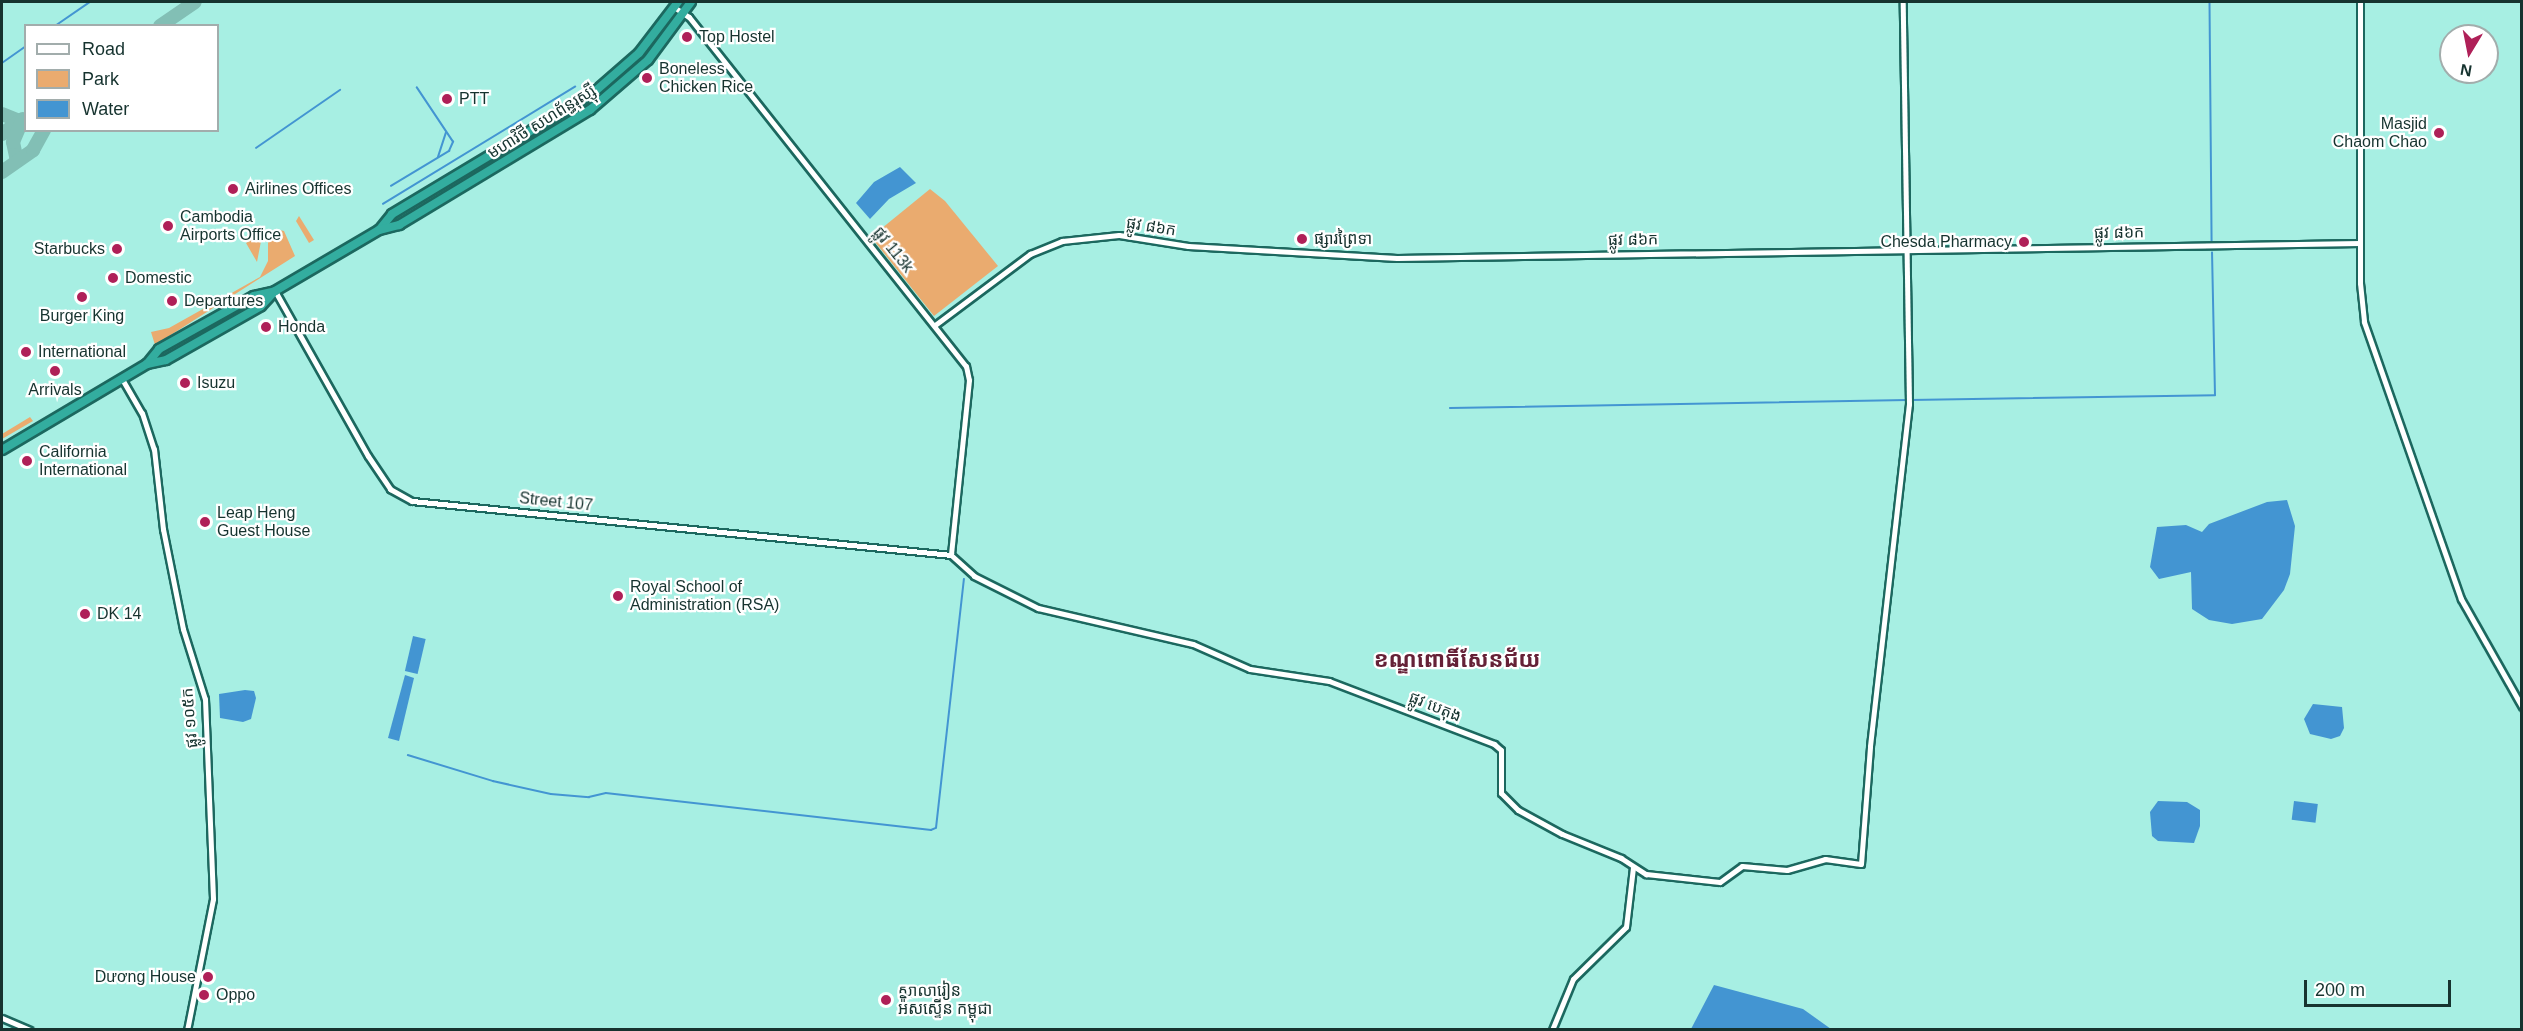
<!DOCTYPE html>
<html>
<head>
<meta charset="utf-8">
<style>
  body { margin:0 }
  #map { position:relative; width:2523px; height:1031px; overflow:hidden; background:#a7efe3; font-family:Arial,"Noto Sans Khmer",sans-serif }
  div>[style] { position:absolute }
  .green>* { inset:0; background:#eaab6f }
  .water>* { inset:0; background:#4395d2; transform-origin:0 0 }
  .stream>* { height:1.5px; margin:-0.75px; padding:0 0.75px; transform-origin:0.75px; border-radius:0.75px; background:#4395d2 }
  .taxiway>* { height:14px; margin:-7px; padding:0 7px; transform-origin:7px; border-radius:7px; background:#82bfb5 }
  .roads { filter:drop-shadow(2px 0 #1c685f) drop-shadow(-2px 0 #1c685f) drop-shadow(0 2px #1c685f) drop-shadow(0 -2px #1c685f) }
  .secondary>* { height:5px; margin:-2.5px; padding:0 2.5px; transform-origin:2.5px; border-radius:2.5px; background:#fff }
  .highway>* { height:8px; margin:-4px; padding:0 4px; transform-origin:4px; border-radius:4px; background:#33ad9f }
  .dots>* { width:16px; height:16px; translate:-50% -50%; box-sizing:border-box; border:3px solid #fff; border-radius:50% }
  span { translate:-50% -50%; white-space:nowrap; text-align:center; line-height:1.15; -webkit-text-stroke:4.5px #fff; paint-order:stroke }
  .poi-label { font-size:16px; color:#16332f }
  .left { translate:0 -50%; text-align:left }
  .right { translate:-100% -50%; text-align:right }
  .street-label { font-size:16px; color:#16332f }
  .district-label { font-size:22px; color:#652137; font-weight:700 }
  .frame { position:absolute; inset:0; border:3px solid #16332f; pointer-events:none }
  .legend { position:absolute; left:24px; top:24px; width:195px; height:108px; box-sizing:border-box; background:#fff; border:2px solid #a2adac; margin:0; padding:8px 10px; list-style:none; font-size:18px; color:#16332f }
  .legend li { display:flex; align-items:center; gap:12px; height:30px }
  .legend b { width:30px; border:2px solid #a2adac }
  .north { position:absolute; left:2439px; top:24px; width:60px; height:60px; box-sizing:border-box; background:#fff; border:2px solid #a2adac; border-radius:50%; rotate:190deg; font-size:16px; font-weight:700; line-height:24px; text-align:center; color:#16332f }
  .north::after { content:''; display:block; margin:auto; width:21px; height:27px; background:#af2058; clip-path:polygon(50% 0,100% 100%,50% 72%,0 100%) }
  .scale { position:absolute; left:2304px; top:980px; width:147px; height:27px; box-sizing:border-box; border:3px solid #16332f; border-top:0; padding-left:8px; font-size:18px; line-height:21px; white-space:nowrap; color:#16332f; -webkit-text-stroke:4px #fff; paint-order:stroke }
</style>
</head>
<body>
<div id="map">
  <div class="green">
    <div style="clip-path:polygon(930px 189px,945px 201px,998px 266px,934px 316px,871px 237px)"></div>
    <div style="clip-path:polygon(299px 216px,314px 240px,309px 243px,296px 221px)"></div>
    <div style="clip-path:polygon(269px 229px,262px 236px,257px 262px,246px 243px)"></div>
    <div style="clip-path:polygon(280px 230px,284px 231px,295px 256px,155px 345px,151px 332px,169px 328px,260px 277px,268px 261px,268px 239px)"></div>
    <div style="clip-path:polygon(30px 417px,33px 421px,2px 439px,2px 434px)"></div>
  </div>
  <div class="water">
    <div style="clip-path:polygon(900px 167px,916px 183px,889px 199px,870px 219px,856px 203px,874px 182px)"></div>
    <div style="clip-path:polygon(2287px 500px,2295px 526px,2290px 574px,2284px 590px,2262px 619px,2232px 624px,2209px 620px,2192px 609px,2191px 572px,2159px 579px,2150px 567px,2157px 527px,2186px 525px,2202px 532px,2209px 524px,2267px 502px)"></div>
    <div style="left:413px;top:636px;width:13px;height:36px;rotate:13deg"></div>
    <div style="clip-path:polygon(405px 675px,414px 678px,399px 741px,388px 738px)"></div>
    <div style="clip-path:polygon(245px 690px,254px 691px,256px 698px,251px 719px,243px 722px,220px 718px,219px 694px)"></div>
    <div style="clip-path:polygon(2313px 704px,2342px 707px,2344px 728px,2340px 736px,2331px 739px,2310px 734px,2304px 719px)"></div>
    <div style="clip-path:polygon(2158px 801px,2187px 802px,2200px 810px,2200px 826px,2194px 843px,2158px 841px,2152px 836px,2150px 812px)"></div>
    <div style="left:2294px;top:801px;width:24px;height:19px;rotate:7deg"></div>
    <div style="clip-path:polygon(1714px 985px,1803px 1009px,1831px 1029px,1691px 1029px)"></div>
  </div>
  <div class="stream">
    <div style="left:2210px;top:2px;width:240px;rotate:89.5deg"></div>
    <div style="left:55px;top:26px;width:42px;rotate:-34.4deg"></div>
    <div style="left:2px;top:63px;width:29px;rotate:-35deg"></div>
    <div style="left:256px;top:148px;width:102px;rotate:-34.6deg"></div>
    <div style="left:438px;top:157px;width:25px;rotate:-72deg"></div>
    <div style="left:391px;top:186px;width:68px;rotate:-31.1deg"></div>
    <div style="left:449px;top:151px;width:10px;rotate:-66deg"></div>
    <div style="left:453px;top:142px;width:65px;rotate:-123.7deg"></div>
    <div style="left:383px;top:204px;width:225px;rotate:-31.4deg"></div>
    <div style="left:1911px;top:400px;width:304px;rotate:-0.9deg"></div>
    <div style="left:2215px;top:395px;width:142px;rotate:-91.2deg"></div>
    <div style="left:1450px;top:408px;width:457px;rotate:-1deg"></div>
    <div style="left:408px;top:755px;width:89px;rotate:17deg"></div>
    <div style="left:493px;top:781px;width:59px;rotate:12.6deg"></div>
    <div style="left:551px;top:794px;width:38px;rotate:5deg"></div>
    <div style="left:589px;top:797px;width:17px;rotate:-13deg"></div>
    <div style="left:606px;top:793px;width:327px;rotate:6.5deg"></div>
    <div style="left:931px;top:830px;width:5px;rotate:-22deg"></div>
    <div style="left:936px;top:828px;width:250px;rotate:-83.6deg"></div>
  </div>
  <div class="taxiway">
    <div style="left:160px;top:26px;width:42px;rotate:-34.4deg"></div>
    <div style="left:2px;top:114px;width:24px;rotate:22deg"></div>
    <div style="left:2px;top:134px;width:24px;rotate:-36deg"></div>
    <div style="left:17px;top:161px;width:19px;rotate:-102deg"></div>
    <div style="left:13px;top:142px;width:25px;rotate:-67deg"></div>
    <div style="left:2px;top:172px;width:38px;rotate:-35deg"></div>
    <div style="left:33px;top:150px;width:23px;rotate:-61deg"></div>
  </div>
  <div class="roads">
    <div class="secondary">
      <div style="left:2360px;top:2px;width:281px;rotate:90deg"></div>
      <div style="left:2360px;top:283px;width:39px;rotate:84deg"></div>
      <div style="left:2364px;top:322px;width:293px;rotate:70.7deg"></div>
      <div style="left:2461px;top:599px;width:124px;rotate:60.5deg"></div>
      <div style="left:674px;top:7px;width:18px;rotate:34deg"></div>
      <div style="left:689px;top:17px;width:446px;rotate:51.6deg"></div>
      <div style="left:966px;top:366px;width:14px;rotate:78deg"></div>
      <div style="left:969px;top:380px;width:176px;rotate:95.9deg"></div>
      <div style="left:275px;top:291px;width:189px;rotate:60.6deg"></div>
      <div style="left:368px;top:456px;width:40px;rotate:56deg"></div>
      <div style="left:390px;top:489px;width:25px;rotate:29deg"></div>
      <div style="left:412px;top:501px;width:542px;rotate:5.72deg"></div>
      <div style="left:935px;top:325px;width:119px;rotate:-36.8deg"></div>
      <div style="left:1030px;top:254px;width:35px;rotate:-22deg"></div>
      <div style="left:1062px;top:241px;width:57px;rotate:-6deg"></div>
      <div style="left:1119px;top:235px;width:70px;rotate:9.1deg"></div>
      <div style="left:1188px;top:246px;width:209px;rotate:3.3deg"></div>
      <div style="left:1397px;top:258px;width:963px;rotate:-0.89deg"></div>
      <div style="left:122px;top:379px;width:39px;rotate:60deg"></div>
      <div style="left:142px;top:413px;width:38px;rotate:72deg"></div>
      <div style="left:154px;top:449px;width:81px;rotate:83.6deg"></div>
      <div style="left:163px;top:529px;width:102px;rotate:78.7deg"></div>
      <div style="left:183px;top:629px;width:73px;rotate:72.6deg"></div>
      <div style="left:205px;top:699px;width:200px;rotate:87.7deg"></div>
      <div style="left:213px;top:899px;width:134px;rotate:101.2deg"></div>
      <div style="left:951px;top:555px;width:31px;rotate:42deg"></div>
      <div style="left:974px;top:576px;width:72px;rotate:26.6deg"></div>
      <div style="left:1038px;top:608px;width:159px;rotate:13.1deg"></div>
      <div style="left:1193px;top:644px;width:62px;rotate:23.7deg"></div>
      <div style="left:1250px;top:669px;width:80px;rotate:8.6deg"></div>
      <div style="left:1329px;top:681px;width:177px;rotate:20.9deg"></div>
      <div style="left:1494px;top:744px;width:9px;rotate:41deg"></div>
      <div style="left:1501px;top:750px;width:43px;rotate:90deg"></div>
      <div style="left:1501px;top:793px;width:24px;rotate:45deg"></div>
      <div style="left:1518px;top:810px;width:50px;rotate:28.6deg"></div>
      <div style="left:1562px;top:834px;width:64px;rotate:22.1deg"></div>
      <div style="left:1621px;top:858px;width:30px;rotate:33deg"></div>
      <div style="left:1646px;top:874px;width:74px;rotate:6.2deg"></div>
      <div style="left:1720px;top:882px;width:27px;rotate:-36deg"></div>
      <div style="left:1742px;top:866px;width:45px;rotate:5.1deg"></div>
      <div style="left:1787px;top:870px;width:40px;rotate:-16deg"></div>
      <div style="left:1825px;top:859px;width:36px;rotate:8deg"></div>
      <div style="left:1861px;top:864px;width:118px;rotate:-85.6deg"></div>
      <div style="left:1870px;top:746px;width:344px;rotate:-83.5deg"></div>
      <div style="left:1909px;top:404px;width:402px;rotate:-90.9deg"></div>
      <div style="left:2px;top:1018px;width:30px;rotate:23deg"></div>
      <div style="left:1552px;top:1030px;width:55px;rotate:-67.6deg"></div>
      <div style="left:1573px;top:979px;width:74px;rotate:-44.5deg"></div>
      <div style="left:1626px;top:927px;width:60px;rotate:-83.3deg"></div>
    </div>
    <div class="highway">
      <div style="left:380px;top:229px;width:19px;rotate:-51deg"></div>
      <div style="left:392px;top:214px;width:233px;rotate:-31deg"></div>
      <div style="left:592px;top:94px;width:62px;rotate:-41.1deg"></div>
      <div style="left:639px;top:53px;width:64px;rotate:-52.6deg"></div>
      <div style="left:147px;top:364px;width:19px;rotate:-51deg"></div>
      <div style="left:159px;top:349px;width:109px;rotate:-29.2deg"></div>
      <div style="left:254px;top:296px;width:22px;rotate:-13deg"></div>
      <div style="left:275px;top:291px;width:121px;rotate:-30.4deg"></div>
      <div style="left:379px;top:230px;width:21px;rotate:-14deg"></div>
      <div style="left:399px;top:225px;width:223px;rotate:-31.1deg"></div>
      <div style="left:590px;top:110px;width:77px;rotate:-40.8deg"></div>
      <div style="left:648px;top:60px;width:72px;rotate:-53.4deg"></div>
      <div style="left:2px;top:450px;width:169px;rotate:-30.7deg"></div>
      <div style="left:147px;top:364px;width:19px;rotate:-12deg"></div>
      <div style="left:166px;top:360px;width:109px;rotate:-29.6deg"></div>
      <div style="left:261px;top:306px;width:19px;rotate:-47deg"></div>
    </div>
  </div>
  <div class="dots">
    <div style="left:687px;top:37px;background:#af2058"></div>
    <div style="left:647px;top:78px;background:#af2058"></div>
    <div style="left:447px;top:99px;background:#af2058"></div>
    <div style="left:2439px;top:133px;background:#af2058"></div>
    <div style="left:233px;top:189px;background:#af2058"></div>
    <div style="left:168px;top:226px;background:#af2058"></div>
    <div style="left:1302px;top:239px;background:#af2058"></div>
    <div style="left:2024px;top:242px;background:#af2058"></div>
    <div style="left:117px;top:249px;background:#af2058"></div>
    <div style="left:113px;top:278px;background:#af2058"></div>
    <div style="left:82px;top:297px;background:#af2058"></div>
    <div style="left:172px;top:301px;background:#af2058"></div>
    <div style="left:266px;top:327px;background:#af2058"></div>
    <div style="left:26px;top:352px;background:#af2058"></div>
    <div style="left:55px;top:371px;background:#af2058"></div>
    <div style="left:185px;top:383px;background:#af2058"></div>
    <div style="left:27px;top:461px;background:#af2058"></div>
    <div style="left:205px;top:522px;background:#af2058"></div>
    <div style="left:618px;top:596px;background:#af2058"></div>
    <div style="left:85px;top:614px;background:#af2058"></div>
    <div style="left:208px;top:977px;background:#af2058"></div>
    <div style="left:204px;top:995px;background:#af2058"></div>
    <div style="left:886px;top:1000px;background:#af2058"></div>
  </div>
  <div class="poi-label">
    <span class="left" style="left:699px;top:37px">Top Hostel</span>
    <span class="left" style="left:659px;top:78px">Boneless<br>Chicken Rice</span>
    <span class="left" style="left:459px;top:99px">PTT</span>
    <span class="right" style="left:2427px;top:133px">Masjid<br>Chaom Chao</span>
    <span class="left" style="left:245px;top:189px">Airlines Offices</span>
    <span class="left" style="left:180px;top:226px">Cambodia<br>Airports Office</span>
    <span class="left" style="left:1314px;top:239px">ផ្សារព្រៃទា</span>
    <span class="right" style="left:2012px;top:242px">Chesda Pharmacy</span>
    <span class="right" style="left:105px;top:249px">Starbucks</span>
    <span class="left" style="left:125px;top:278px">Domestic</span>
    <span class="left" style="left:184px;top:301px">Departures</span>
    <span style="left:82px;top:316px">Burger King</span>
    <span class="left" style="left:278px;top:327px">Honda</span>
    <span class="left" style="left:38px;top:352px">International</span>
    <span class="left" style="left:197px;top:383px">Isuzu</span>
    <span style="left:55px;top:390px">Arrivals</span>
    <span class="left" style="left:39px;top:461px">California<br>International</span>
    <span class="left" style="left:217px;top:522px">Leap Heng<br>Guest House</span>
    <span class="left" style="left:630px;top:596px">Royal School of<br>Administration (RSA)</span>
    <span class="left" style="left:97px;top:614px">DK 14</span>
    <span class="right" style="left:196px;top:977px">Dương House</span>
    <span class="left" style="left:898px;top:1000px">សាលារៀន<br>អ៉ិសស្ទើន កម្ពុជា</span>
    <span class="left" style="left:216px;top:995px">Oppo</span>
  </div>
  <div class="street-label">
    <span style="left:542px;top:122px;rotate:-32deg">មហាវិថី សហព័ន្ធរុស្ស៊ី</span>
    <span style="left:1151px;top:227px;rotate:9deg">ផ្លូវ ៨៦ក</span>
    <span style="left:2119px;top:233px;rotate:-1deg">ផ្លូវ ៨៦ក</span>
    <span style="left:1633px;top:240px;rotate:-1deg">ផ្លូវ ៨៦ក</span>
    <span style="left:893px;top:250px;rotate:51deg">ផ្លូវ 113k</span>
    <span style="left:556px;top:502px;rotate:6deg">Street 107</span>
    <span style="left:1435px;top:707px;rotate:22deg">ផ្លូវ បេតុង</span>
    <span style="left:190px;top:718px;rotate:-95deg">ផ្លូវ ១០៥ក</span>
  </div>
  <div class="district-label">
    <span style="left:1457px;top:660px">ខណ្ឌពោធិ៍សែនជ័យ</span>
  </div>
  <div class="frame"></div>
  <ul class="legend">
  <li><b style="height:8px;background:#fff"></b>Road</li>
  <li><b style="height:16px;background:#eaab6f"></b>Park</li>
  <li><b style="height:16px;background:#4395d2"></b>Water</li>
  </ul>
  <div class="north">N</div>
  <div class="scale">200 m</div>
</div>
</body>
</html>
